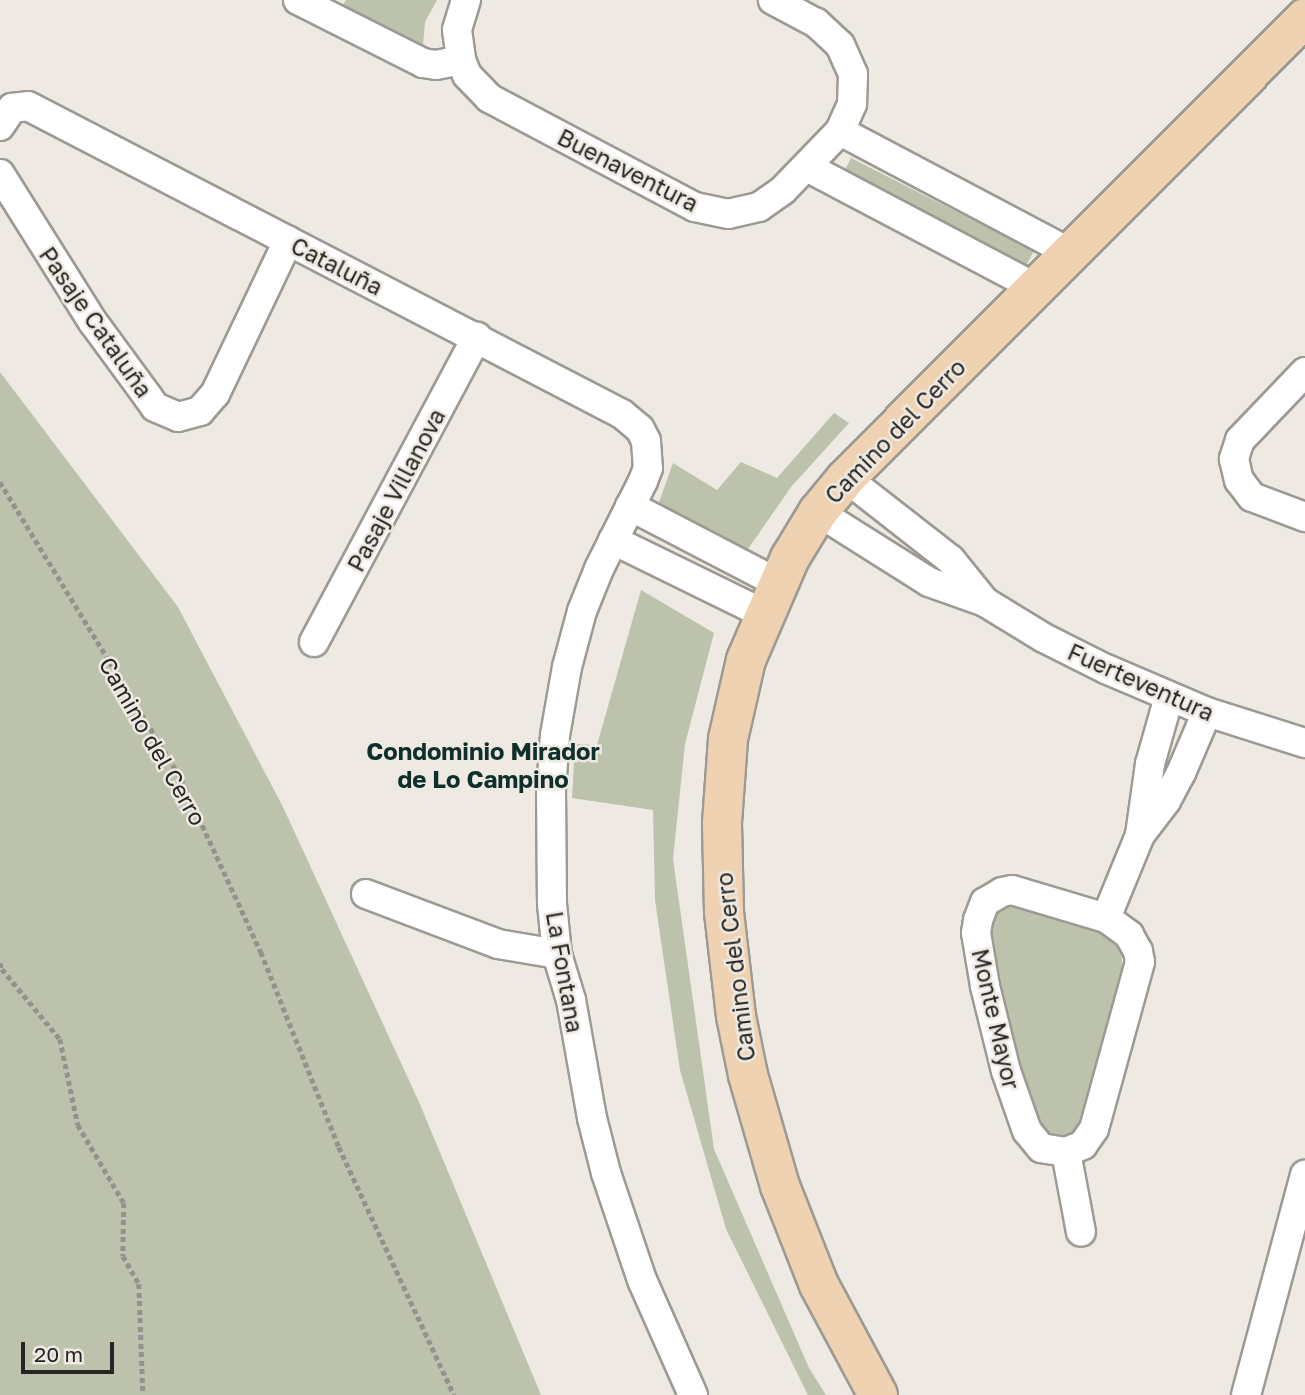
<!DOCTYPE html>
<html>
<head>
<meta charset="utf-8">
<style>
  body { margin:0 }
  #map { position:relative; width:1305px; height:1395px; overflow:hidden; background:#eeeae3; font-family:"Golos Text",sans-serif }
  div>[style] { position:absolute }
  .green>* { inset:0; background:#bcc2ac; transform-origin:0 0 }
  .path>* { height:4.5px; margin-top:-2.25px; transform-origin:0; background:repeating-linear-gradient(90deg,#95928d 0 5px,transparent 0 8.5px) }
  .roads { filter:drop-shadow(2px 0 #9d9993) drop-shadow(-2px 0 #9d9993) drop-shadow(0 2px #9d9993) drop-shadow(0 -2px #9d9993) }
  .street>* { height:28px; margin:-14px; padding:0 14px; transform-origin:14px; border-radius:14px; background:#fff }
  .secondary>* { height:38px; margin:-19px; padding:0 19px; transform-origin:19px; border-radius:19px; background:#efd2b2 }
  span { translate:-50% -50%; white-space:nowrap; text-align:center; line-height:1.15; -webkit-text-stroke:5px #eeeae3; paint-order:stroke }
  .street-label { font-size:23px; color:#282624 }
  .neighbourhood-label { font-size:24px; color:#0e2f2a; font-weight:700 }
  .scale { position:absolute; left:21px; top:1342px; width:93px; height:32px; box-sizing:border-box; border:4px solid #282624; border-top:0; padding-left:9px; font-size:21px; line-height:24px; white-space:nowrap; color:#282624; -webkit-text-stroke:5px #eeeae3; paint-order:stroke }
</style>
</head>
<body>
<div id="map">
  <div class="green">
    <div style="clip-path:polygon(346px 0,437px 0,425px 22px,423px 45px,342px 6px)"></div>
    <div style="left:851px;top:158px;width:205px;height:19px;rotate:27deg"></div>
    <div style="clip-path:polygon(0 372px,178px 607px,283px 807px,419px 1102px,541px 1395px,0 1395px)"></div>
    <div style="clip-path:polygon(834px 413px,849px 423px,791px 487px,748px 549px,657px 508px,673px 463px,717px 490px,741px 462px,777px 478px)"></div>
    <div style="clip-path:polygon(641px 590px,714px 633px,685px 744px,673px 859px,714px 1149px,809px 1368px,826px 1395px,808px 1395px,726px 1229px,680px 1070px,655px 900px,653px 810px,572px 798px,575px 744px,597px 745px)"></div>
    <div style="clip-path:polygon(1004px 902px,1102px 930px,1112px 936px,1121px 953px,1123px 969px,1085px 1114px,1074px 1134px,1063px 1139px,1045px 1133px,1033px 1113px,996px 969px,991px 924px,995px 907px)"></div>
  </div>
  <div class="path">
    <div style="left:0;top:482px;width:348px;rotate:58.6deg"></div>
    <div style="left:181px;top:779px;width:191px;rotate:65.2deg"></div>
    <div style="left:261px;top:952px;width:210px;rotate:68.2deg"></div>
    <div style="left:339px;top:1147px;width:273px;rotate:65.1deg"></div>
    <div style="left:0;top:963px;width:6px;rotate:72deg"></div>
    <div style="left:2px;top:969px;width:91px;rotate:50.4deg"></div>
    <div style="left:60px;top:1039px;width:88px;rotate:78.2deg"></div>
    <div style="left:78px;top:1125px;width:91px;rotate:59.5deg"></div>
    <div style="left:124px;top:1203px;width:53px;rotate:91.1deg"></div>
    <div style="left:123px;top:1256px;width:32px;rotate:60deg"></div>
    <div style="left:139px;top:1284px;width:111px;rotate:87.9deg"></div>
  </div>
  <div class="roads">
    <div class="street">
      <div style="left:298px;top:0;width:140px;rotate:26.7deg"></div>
      <div style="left:423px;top:63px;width:13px;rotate:9deg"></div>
      <div style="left:436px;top:65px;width:25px;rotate:-11deg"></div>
      <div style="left:466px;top:0;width:31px;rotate:107deg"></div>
      <div style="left:457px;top:30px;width:30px;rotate:82deg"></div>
      <div style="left:461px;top:60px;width:16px;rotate:68deg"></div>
      <div style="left:467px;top:75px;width:32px;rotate:46deg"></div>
      <div style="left:489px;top:98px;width:233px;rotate:27.9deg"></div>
      <div style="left:695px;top:207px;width:34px;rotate:12deg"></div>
      <div style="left:728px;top:214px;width:32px;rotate:-13deg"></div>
      <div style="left:759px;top:207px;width:29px;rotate:-35deg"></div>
      <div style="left:783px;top:190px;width:82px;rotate:-46deg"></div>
      <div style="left:840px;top:131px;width:30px;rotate:-66deg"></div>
      <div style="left:852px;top:104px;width:30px;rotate:-88deg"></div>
      <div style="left:853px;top:74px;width:32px;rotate:-114deg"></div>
      <div style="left:840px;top:45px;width:33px;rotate:-137deg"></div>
      <div style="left:816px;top:23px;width:49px;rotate:-151.9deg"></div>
      <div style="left:0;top:126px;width:22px;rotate:-56deg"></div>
      <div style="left:12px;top:108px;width:16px;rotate:-7deg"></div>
      <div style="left:28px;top:106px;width:669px;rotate:27.41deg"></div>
      <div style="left:622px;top:414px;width:23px;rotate:40deg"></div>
      <div style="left:640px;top:429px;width:13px;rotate:63deg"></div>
      <div style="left:646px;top:441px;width:27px;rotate:86deg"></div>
      <div style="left:648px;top:468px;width:14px;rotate:111deg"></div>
      <div style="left:643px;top:481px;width:98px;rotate:116.6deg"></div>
      <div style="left:599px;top:569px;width:45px;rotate:112deg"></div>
      <div style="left:582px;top:611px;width:58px;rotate:105deg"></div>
      <div style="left:567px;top:667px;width:69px;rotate:100deg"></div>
      <div style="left:555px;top:735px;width:56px;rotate:94.1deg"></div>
      <div style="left:551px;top:791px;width:113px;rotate:89.5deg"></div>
      <div style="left:552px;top:904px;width:50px;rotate:84.3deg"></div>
      <div style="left:557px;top:954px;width:48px;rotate:73.1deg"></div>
      <div style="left:571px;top:1000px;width:120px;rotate:79.9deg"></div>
      <div style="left:592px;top:1118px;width:57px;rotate:75.7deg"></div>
      <div style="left:606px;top:1173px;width:113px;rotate:71.4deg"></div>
      <div style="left:642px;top:1280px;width:126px;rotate:66.1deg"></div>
      <div style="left:840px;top:131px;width:259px;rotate:27.9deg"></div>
      <div style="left:807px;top:167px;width:258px;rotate:27.8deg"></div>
      <div style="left:0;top:174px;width:175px;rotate:57.9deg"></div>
      <div style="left:93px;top:322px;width:93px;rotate:53.7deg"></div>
      <div style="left:148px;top:397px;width:12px;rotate:55deg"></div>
      <div style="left:155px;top:407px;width:25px;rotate:23deg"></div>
      <div style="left:178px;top:417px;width:23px;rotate:-15deg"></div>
      <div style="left:200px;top:411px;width:23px;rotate:-49deg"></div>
      <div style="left:215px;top:394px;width:170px;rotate:-64.5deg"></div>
      <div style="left:1305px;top:372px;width:94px;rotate:133.7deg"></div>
      <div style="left:1240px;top:440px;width:20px;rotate:108deg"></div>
      <div style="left:1234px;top:459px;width:22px;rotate:77deg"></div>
      <div style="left:1239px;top:480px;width:21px;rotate:53deg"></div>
      <div style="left:1252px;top:497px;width:57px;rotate:20.7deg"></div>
      <div style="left:846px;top:478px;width:133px;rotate:38deg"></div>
      <div style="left:951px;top:560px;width:54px;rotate:51deg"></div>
      <div style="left:630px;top:506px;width:167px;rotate:27.5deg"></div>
      <div style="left:818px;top:512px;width:131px;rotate:32.2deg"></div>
      <div style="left:929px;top:582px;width:59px;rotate:19.7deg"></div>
      <div style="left:985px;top:602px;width:69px;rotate:31.4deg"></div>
      <div style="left:1044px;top:638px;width:69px;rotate:26.6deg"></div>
      <div style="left:1106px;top:669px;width:110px;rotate:23.1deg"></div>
      <div style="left:1207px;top:712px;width:103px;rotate:17.6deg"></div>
      <div style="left:613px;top:540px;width:168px;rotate:26.1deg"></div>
      <div style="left:314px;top:642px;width:346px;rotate:-61.9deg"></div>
      <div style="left:1140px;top:835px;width:72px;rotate:-82deg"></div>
      <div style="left:1150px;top:764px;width:70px;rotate:-74.2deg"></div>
      <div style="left:1012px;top:890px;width:98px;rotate:16.6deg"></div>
      <div style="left:1106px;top:918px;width:29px;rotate:36deg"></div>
      <div style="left:1129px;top:935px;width:18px;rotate:61deg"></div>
      <div style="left:1138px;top:951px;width:11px;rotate:80deg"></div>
      <div style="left:1140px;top:962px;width:173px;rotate:105.4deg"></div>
      <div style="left:1094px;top:1129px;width:19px;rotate:125deg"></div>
      <div style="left:1083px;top:1145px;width:18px;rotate:158deg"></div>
      <div style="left:1066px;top:1152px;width:25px;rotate:-171deg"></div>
      <div style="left:1041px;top:1148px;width:22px;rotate:-129deg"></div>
      <div style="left:1027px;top:1131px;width:64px;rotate:-109.3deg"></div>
      <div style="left:1006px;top:1071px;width:88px;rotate:-103.9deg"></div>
      <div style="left:985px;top:986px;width:54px;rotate:-99.6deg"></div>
      <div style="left:976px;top:933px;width:13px;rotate:-81deg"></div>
      <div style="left:978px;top:920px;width:19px;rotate:-69deg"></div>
      <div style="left:985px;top:902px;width:20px;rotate:-30deg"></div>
      <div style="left:1002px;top:892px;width:10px;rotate:-11deg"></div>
      <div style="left:366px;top:894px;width:141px;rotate:20.7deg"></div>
      <div style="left:498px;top:944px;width:60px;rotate:9.6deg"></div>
      <div style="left:1106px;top:918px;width:90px;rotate:-67.7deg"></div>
      <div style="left:1140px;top:835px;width:43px;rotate:-52.6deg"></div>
      <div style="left:1166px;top:801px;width:32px;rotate:-62deg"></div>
      <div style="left:1181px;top:773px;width:66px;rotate:-66.9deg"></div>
      <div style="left:1066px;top:1152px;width:81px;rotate:79.4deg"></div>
      <div style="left:1246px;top:1395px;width:228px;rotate:-75deg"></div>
    </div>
    <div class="secondary">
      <div style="left:878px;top:1395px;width:125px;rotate:-118.2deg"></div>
      <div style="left:819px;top:1285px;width:106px;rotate:-111.5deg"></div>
      <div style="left:780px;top:1186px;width:116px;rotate:-106.1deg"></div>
      <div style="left:748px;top:1075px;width:60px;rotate:-101.5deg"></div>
      <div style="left:736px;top:1016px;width:105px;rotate:-96.6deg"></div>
      <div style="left:724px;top:912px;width:89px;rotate:-91.3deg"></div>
      <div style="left:722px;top:823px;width:84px;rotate:-85.9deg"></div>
      <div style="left:728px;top:739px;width:81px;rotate:-77.2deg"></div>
      <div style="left:746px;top:660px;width:111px;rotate:-66.7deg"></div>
      <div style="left:790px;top:558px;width:54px;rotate:-58.7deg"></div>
      <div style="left:818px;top:512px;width:44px;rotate:-50.5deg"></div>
      <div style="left:846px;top:478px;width:650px;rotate:-45.06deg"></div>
    </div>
  </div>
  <div class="street-label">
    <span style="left:628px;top:170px;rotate:27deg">Buenaventura</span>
    <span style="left:337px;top:266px;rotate:27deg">Cataluña</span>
    <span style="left:96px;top:322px;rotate:55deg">Pasaje Cataluña</span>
    <span style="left:895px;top:431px;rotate:-46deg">Camino del Cerro</span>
    <span style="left:396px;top:490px;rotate:-62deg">Pasaje Villanova</span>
    <span style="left:1141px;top:682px;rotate:24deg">Fuerteventura</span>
    <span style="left:153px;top:741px;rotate:60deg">Camino del Cerro</span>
    <span style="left:735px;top:967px;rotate:-97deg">Camino del Cerro</span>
    <span style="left:565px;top:972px;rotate:80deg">La Fontana</span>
    <span style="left:996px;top:1019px;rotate:77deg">Monte Mayor</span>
  </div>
  <div class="neighbourhood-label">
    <span style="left:483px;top:765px">Condominio Mirador<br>de Lo Campino</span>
  </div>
  <div class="scale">20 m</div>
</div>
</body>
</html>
